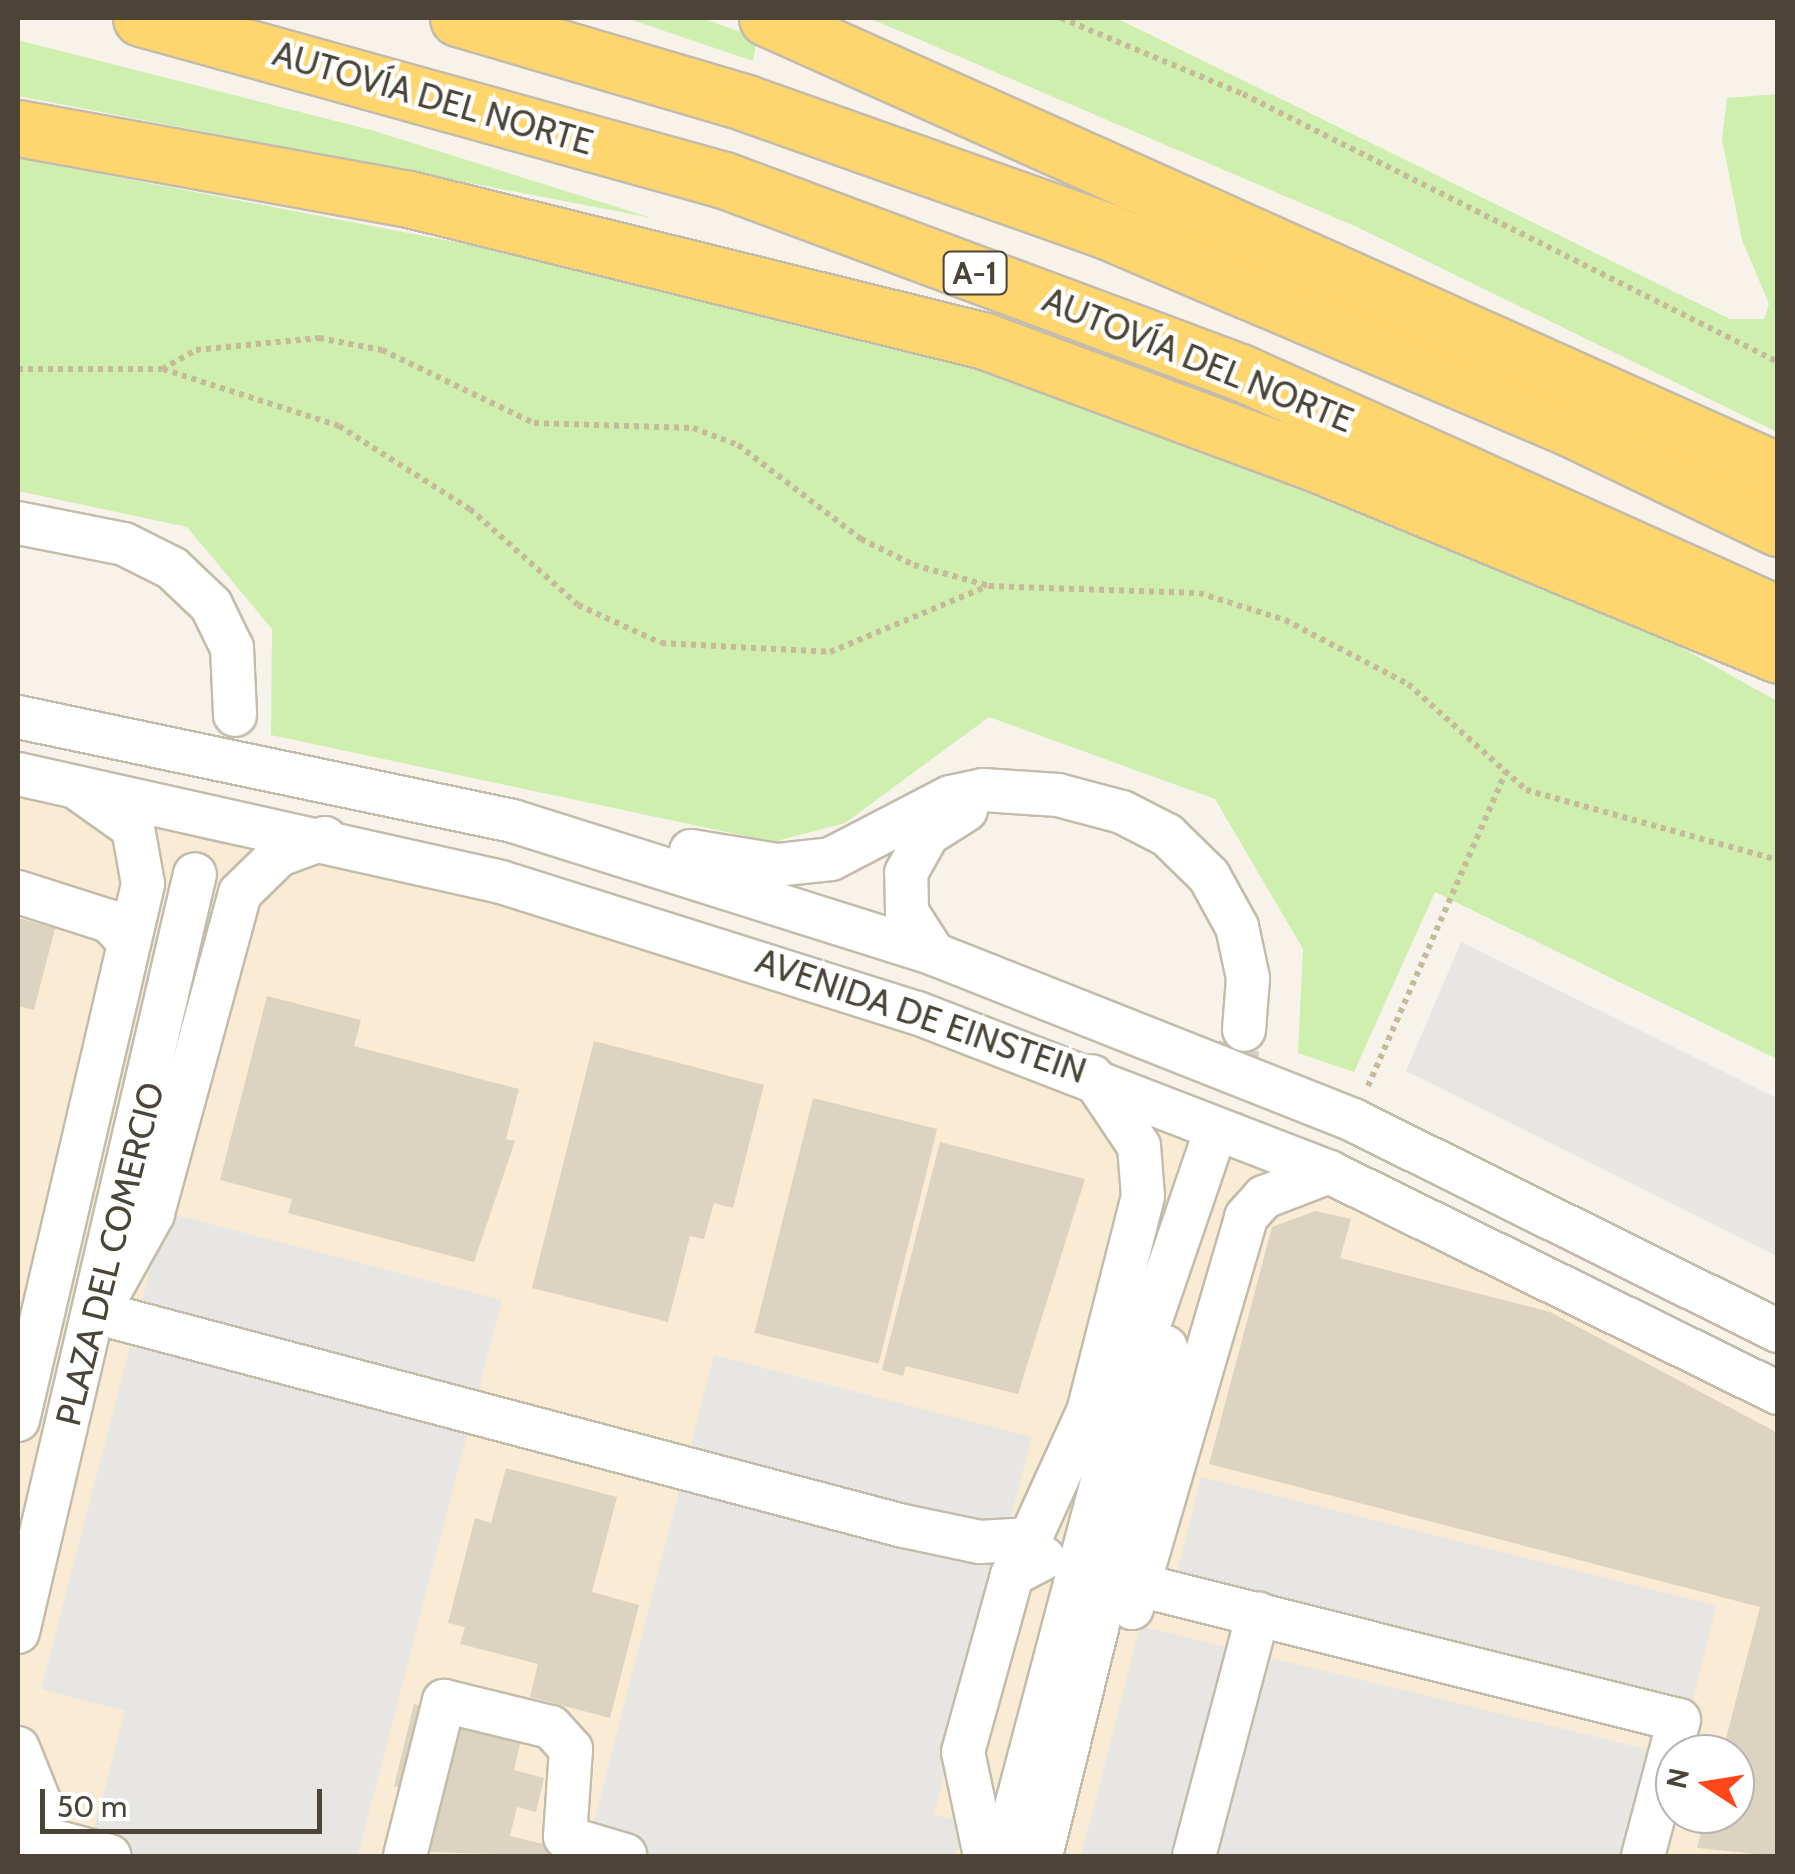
<!DOCTYPE html>
<html>
<head>
<meta charset="utf-8">
<style>
  body { margin:0 }
  #map { position:relative; width:1795px; height:1874px; overflow:hidden; background:#f7f3ea; font-family:Cabin,sans-serif }
  div>[style] { position:absolute }
  .commercial>* { inset:0; background:#faecd4 }
  .green>* { inset:0; background:#cfefaf }
  .parking>* { inset:0; background:#e8e6e2; transform-origin:0 0 }
  .building>* { inset:0; background:#ddd3c1; transform-origin:0 0 }
  .minor-tunnel>* { height:42px; margin-top:-21px; transform-origin:0; background:repeating-linear-gradient(90deg,#d5d0c6 0 42px,transparent 0 63px) }
  .path>* { height:6px; margin-top:-3px; transform-origin:0; background:repeating-linear-gradient(90deg,#c7ba9b 0 5px,transparent 0 10px) }
  .roads { filter:drop-shadow(2px 0 #c4bcab) drop-shadow(-2px 0 #c4bcab) drop-shadow(0 2px #c4bcab) drop-shadow(0 -2px #c4bcab) }
  .minor>* { height:42px; margin:-21px; padding:0 21px; transform-origin:21px; border-radius:21px; background:#fff }
  .highway>* { height:55px; margin:-27.5px; padding:0 27.5px; transform-origin:27.5px; border-radius:27.5px; background:#ffd56d }
  span { translate:-50% -50%; white-space:nowrap; text-align:center; line-height:1.15; -webkit-text-stroke:9px #fff; paint-order:stroke }
  .shield-label span { padding:2px 8px; background:#fff; border:2px solid; border-radius:8px; -webkit-text-stroke-width:0 }
  .shield-label { font-size:32px; color:#4c4537; font-weight:700 }
  .street-label { font-size:35px; color:#4c4537 }
  .frame { position:absolute; inset:0; border:20px solid #4c4537; pointer-events:none }
  .north { position:absolute; left:1655px; top:1734px; width:100px; height:100px; box-sizing:border-box; background:#fff; border:2px solid #b7b5af; border-radius:50%; rotate:282deg; font-size:28px; font-weight:700; line-height:40px; text-align:center; color:#4c4537 }
  .north::after { content:''; display:block; margin:auto; width:35px; height:45px; background:#ff4719; clip-path:polygon(50% 0,100% 100%,50% 72%,0 100%) }
  .scale { position:absolute; left:40px; top:1789px; width:282px; height:45px; box-sizing:border-box; border:5px solid #4c4537; border-top:0; padding-left:12px; font-size:30px; line-height:35px; white-space:nowrap; color:#4c4537; -webkit-text-stroke:8px #fff; paint-order:stroke }
</style>
</head>
<body>
<div id="map">
  <div class="commercial">
    <div style="clip-path:polygon(evenodd,18px 774px,175px 802px,1092px 1076px,1777px 1393px,1777px 1856px,18px 1856px,18px 774px,1675px 1754px,1735px 1754px,1735px 1814px,1675px 1814px,1675px 1754px)"></div>
  </div>
  <div class="green">
    <div style="clip-path:polygon(626px 18px,702px 18px,757px 38px,753px 61px)"></div>
    <div style="clip-path:polygon(869px 18px,1116px 18px,1730px 319px,1764px 319px,1769px 304px,1742px 240px,1722px 139px,1727px 98px,1777px 94px,1777px 432px,1357px 227px)"></div>
    <div style="clip-path:polygon(18px 40px,371px 130px,652px 218px,18px 96px)"></div>
    <div style="clip-path:polygon(18px 158px,852px 318px,1566px 583px,1777px 701px,1777px 1059px,1435px 892px,1354px 1072px,1298px 1053px,1303px 949px,1215px 799px,989px 717px,845px 823px,773px 842px,271px 735px,272px 629px,187px 527px,18px 491px)"></div>
  </div>
  <div class="parking">
    <div style="clip-path:polygon(1461px 942px,1777px 1098px,1777px 1256px,1406px 1071px)"></div>
    <div style="clip-path:polygon(165px 1212px,502px 1300px,358px 1856px,87px 1856px,125px 1711px,41px 1689px)"></div>
    <div style="clip-path:polygon(714px 1355px,1032px 1437px,934px 1814px,965px 1823px,956px 1856px,585px 1856px)"></div>
    <div style="left:1201px;top:1477px;width:531px;height:104px;rotate:14deg"></div>
    <div style="clip-path:polygon(1140px 1626px,1675px 1756px,1664px 1856px,1081px 1856px)"></div>
  </div>
  <div class="building">
    <div style="clip-path:polygon(18px 918px,55px 928px,34px 1010px,18px 1006px)"></div>
    <div style="clip-path:polygon(267px 996px,361px 1020px,354px 1046px,519px 1089px,506px 1139px,515px 1141px,474px 1262px,288px 1213px,292px 1199px,220px 1180px)"></div>
    <div style="clip-path:polygon(594px 1041px,764px 1085px,733px 1208px,714px 1203px,704px 1239px,690px 1236px,668px 1322px,532px 1288px)"></div>
    <div style="left:813px;top:1098px;width:128px;height:242px;rotate:14deg"></div>
    <div style="clip-path:polygon(940px 1142px,1085px 1179px,1018px 1394px,906px 1366px,903px 1376px,882px 1370px)"></div>
    <div style="clip-path:polygon(1315px 1211px,1351px 1219px,1340px 1258px,1550px 1312px,1778px 1433px,1778px 1856px,1697px 1848px,1706px 1814px,1735px 1814px,1735px 1754px,1722px 1754px,1760px 1607px,1209px 1464px,1272px 1227px)"></div>
    <div style="clip-path:polygon(506px 1468px,617px 1497px,592px 1592px,639px 1605px,610px 1718px,530px 1697px,538px 1664px,460px 1644px,465px 1627px,448px 1623px,475px 1518px,491px 1523px)"></div>
    <div style="clip-path:polygon(414px 1704px,523px 1731px,514px 1770px,544px 1778px,536px 1812px,517px 1807px,510px 1836px,559px 1848px,557px 1856px,429px 1852px,441px 1798px,394px 1786px)"></div>
  </div>
  <div class="minor-tunnel">
    <div style="left:204px;top:840px;width:129px;rotate:-76.1deg"></div>
    <div style="left:1210px;top:1147px;width:122px;rotate:-73.8deg"></div>
  </div>
  <div class="path">
    <div style="left:1061px;top:18px;width:197px;rotate:22.7deg"></div>
    <div style="left:1243px;top:94px;width:598px;rotate:26.61deg"></div>
    <div style="left:18px;top:369px;width:144px"></div>
    <div style="left:162px;top:369px;width:39px;rotate:-29deg"></div>
    <div style="left:196px;top:350px;width:124px;rotate:-5.6deg"></div>
    <div style="left:319px;top:338px;width:64px;rotate:10.8deg"></div>
    <div style="left:382px;top:350px;width:169px;rotate:25.7deg"></div>
    <div style="left:534px;top:423px;width:159px;rotate:1.8deg"></div>
    <div style="left:693px;top:428px;width:48px;rotate:20.7deg"></div>
    <div style="left:738px;top:445px;width:155px;rotate:37.4deg"></div>
    <div style="left:861px;top:539px;width:59px;rotate:26.1deg"></div>
    <div style="left:914px;top:565px;width:78px;rotate:15.6deg"></div>
    <div style="left:989px;top:586px;width:210px;rotate:1.9deg"></div>
    <div style="left:1199px;top:593px;width:90px;rotate:17.4deg"></div>
    <div style="left:1285px;top:620px;width:139px;rotate:27.5deg"></div>
    <div style="left:1408px;top:684px;width:159px;rotate:41.9deg"></div>
    <div style="left:1526px;top:790px;width:262px;rotate:15.5deg"></div>
    <div style="left:163px;top:369px;width:185px;rotate:17.9deg"></div>
    <div style="left:339px;top:426px;width:155px;rotate:32.4deg"></div>
    <div style="left:470px;top:509px;width:144px;rotate:41.6deg"></div>
    <div style="left:578px;top:605px;width:91px;rotate:24.6deg"></div>
    <div style="left:661px;top:643px;width:169px;rotate:3deg"></div>
    <div style="left:830px;top:652px;width:171px;rotate:-22.7deg"></div>
    <div style="left:1368px;top:1086px;width:344px;rotate:-66.3deg"></div>
  </div>
  <div class="roads">
    <div class="minor">
      <div style="left:18px;top:523px;width:108px;rotate:11.2deg"></div>
      <div style="left:124px;top:544px;width:54px;rotate:26.6deg"></div>
      <div style="left:172px;top:568px;width:54px;rotate:43.5deg"></div>
      <div style="left:211px;top:605px;width:48px;rotate:64deg"></div>
      <div style="left:232px;top:648px;width:67px;rotate:87.4deg"></div>
      <div style="left:18px;top:717px;width:506px;rotate:11.87deg"></div>
      <div style="left:513px;top:821px;width:442px;rotate:17.5deg"></div>
      <div style="left:934px;top:954px;width:451px;rotate:21.6deg"></div>
      <div style="left:1353px;top:1120px;width:474px;rotate:26.4deg"></div>
      <div style="left:18px;top:774px;width:495px;rotate:12.6deg"></div>
      <div style="left:501px;top:882px;width:436px;rotate:17.5deg"></div>
      <div style="left:917px;top:1013px;width:442px;rotate:21.1deg"></div>
      <div style="left:1329px;top:1172px;width:500px;rotate:26.21deg"></div>
      <div style="left:325px;top:838px;width:49px;rotate:159.7deg"></div>
      <div style="left:279px;top:855px;width:54px;rotate:135.7deg"></div>
      <div style="left:240px;top:893px;width:333px;rotate:105.2deg"></div>
      <div style="left:153px;top:1214px;width:113px;rotate:119.1deg"></div>
      <div style="left:98px;top:1313px;width:829px;rotate:14.82deg"></div>
      <div style="left:899px;top:1525px;width:83px;rotate:11.9deg"></div>
      <div style="left:980px;top:1542px;width:50px;rotate:-3.4deg"></div>
      <div style="left:1030px;top:1539px;width:140px;rotate:-65.5deg"></div>
      <div style="left:1088px;top:1412px;width:223px;rotate:-75.7deg"></div>
      <div style="left:1143px;top:1196px;width:50px;rotate:-94.6deg"></div>
      <div style="left:1139px;top:1146px;width:84px;rotate:-123.9deg"></div>
      <div style="left:691px;top:851px;width:87px;rotate:9.2deg"></div>
      <div style="left:777px;top:865px;width:54px;rotate:-6.3deg"></div>
      <div style="left:831px;top:859px;width:134px;rotate:-27.5deg"></div>
      <div style="left:950px;top:797px;width:34px;rotate:-12deg"></div>
      <div style="left:983px;top:790px;width:75px;rotate:3.8deg"></div>
      <div style="left:1058px;top:795px;width:66px;rotate:14.9deg"></div>
      <div style="left:1122px;top:812px;width:51px;rotate:27.1deg"></div>
      <div style="left:1167px;top:835px;width:59px;rotate:44.3deg"></div>
      <div style="left:1209px;top:876px;width:58px;rotate:61.2deg"></div>
      <div style="left:1237px;top:927px;width:52px;rotate:77.8deg"></div>
      <div style="left:1248px;top:978px;width:52px;rotate:94.4deg"></div>
      <div style="left:18px;top:892px;width:96px;rotate:17.7deg"></div>
      <div style="left:109px;top:921px;width:29px;rotate:46deg"></div>
      <div style="left:934px;top:954px;width:50px;rotate:-122.7deg"></div>
      <div style="left:907px;top:912px;width:39px;rotate:-91deg"></div>
      <div style="left:906px;top:873px;width:45px;rotate:-60.6deg"></div>
      <div style="left:928px;top:834px;width:45px;rotate:-32.3deg"></div>
      <div style="left:18px;top:1420px;width:550px;rotate:-76.87deg"></div>
      <div style="left:143px;top:884px;width:57px;rotate:-100.1deg"></div>
      <div style="left:133px;top:828px;width:64px;rotate:-144.6deg"></div>
      <div style="left:1115px;top:1579px;width:581px;rotate:14.04deg"></div>
      <div style="left:1679px;top:1720px;width:141px;rotate:104.8deg"></div>
      <div style="left:1132px;top:1608px;width:407px;rotate:-73.7deg"></div>
      <div style="left:1246px;top:1217px;width:27px;rotate:-48deg"></div>
      <div style="left:1264px;top:1197px;width:70px;rotate:-21deg"></div>
      <div style="left:18px;top:1632px;width:778px;rotate:-76.86deg"></div>
      <div style="left:18px;top:1748px;width:65px;rotate:68.2deg"></div>
      <div style="left:42px;top:1808px;width:49px;rotate:104deg"></div>
      <div style="left:39px;top:1837px;width:73px;rotate:15deg"></div>
      <div style="left:405px;top:1856px;width:160px;rotate:-75.9deg"></div>
      <div style="left:444px;top:1701px;width:110px;rotate:13.7deg"></div>
      <div style="left:551px;top:1727px;width:30px;rotate:48deg"></div>
      <div style="left:571px;top:1749px;width:88px;rotate:93.9deg"></div>
      <div style="left:565px;top:1837px;width:63px;rotate:16.7deg"></div>
      <div style="left:985px;top:1856px;width:106px;rotate:-101.9deg"></div>
      <div style="left:963px;top:1752px;width:184px;rotate:-74.5deg"></div>
      <div style="left:1012px;top:1575px;width:36px;rotate:-28deg"></div>
      <div style="left:1003px;top:1856px;width:471px;rotate:-75.2deg"></div>
      <div style="left:1123px;top:1401px;width:268px;rotate:-71.1deg"></div>
      <div style="left:1041px;top:1856px;width:524px;rotate:-76.2deg"></div>
      <div style="left:1194px;top:1856px;width:251px;rotate:-75.2deg"></div>
    </div>
    <div class="highway">
      <div style="left:141px;top:18px;width:605px;rotate:15.53deg"></div>
      <div style="left:724px;top:180px;width:551px;rotate:20.41deg"></div>
      <div style="left:1240px;top:372px;width:590px;rotate:24.22deg"></div>
      <div style="left:458px;top:18px;width:300px;rotate:16.4deg"></div>
      <div style="left:746px;top:103px;width:383px;rotate:19.5deg"></div>
      <div style="left:1107px;top:231px;width:505px;rotate:23.06deg"></div>
      <div style="left:1572px;top:429px;width:229px;rotate:25.7deg"></div>
      <div style="left:767px;top:18px;width:1108px;rotate:24.14deg"></div>
      <div style="left:18px;top:128px;width:397px;rotate:10.3deg"></div>
      <div style="left:409px;top:199px;width:593px;rotate:13.85deg"></div>
      <div style="left:985px;top:341px;width:357px;rotate:20.3deg"></div>
      <div style="left:1320px;top:465px;width:496px;rotate:22.5deg"></div>
    </div>
  </div>
  <div class="shield-label">
    <span style="left:975px;top:273px">A-1</span>
  </div>
  <div class="street-label">
    <span style="left:433px;top:98px;rotate:16deg">AUTOVÍA DEL NORTE</span>
    <span style="left:1198px;top:360px;rotate:22deg">AUTOVÍA DEL NORTE</span>
    <span style="left:921px;top:1016px;rotate:19deg">AVENIDA DE EINSTEIN</span>
    <span style="left:110px;top:1254px;rotate:-76deg">PLAZA DEL COMERCIO</span>
  </div>
  <div class="frame"></div>
  <div class="north">N</div>
  <div class="scale">50 m</div>
</div>
</body>
</html>
